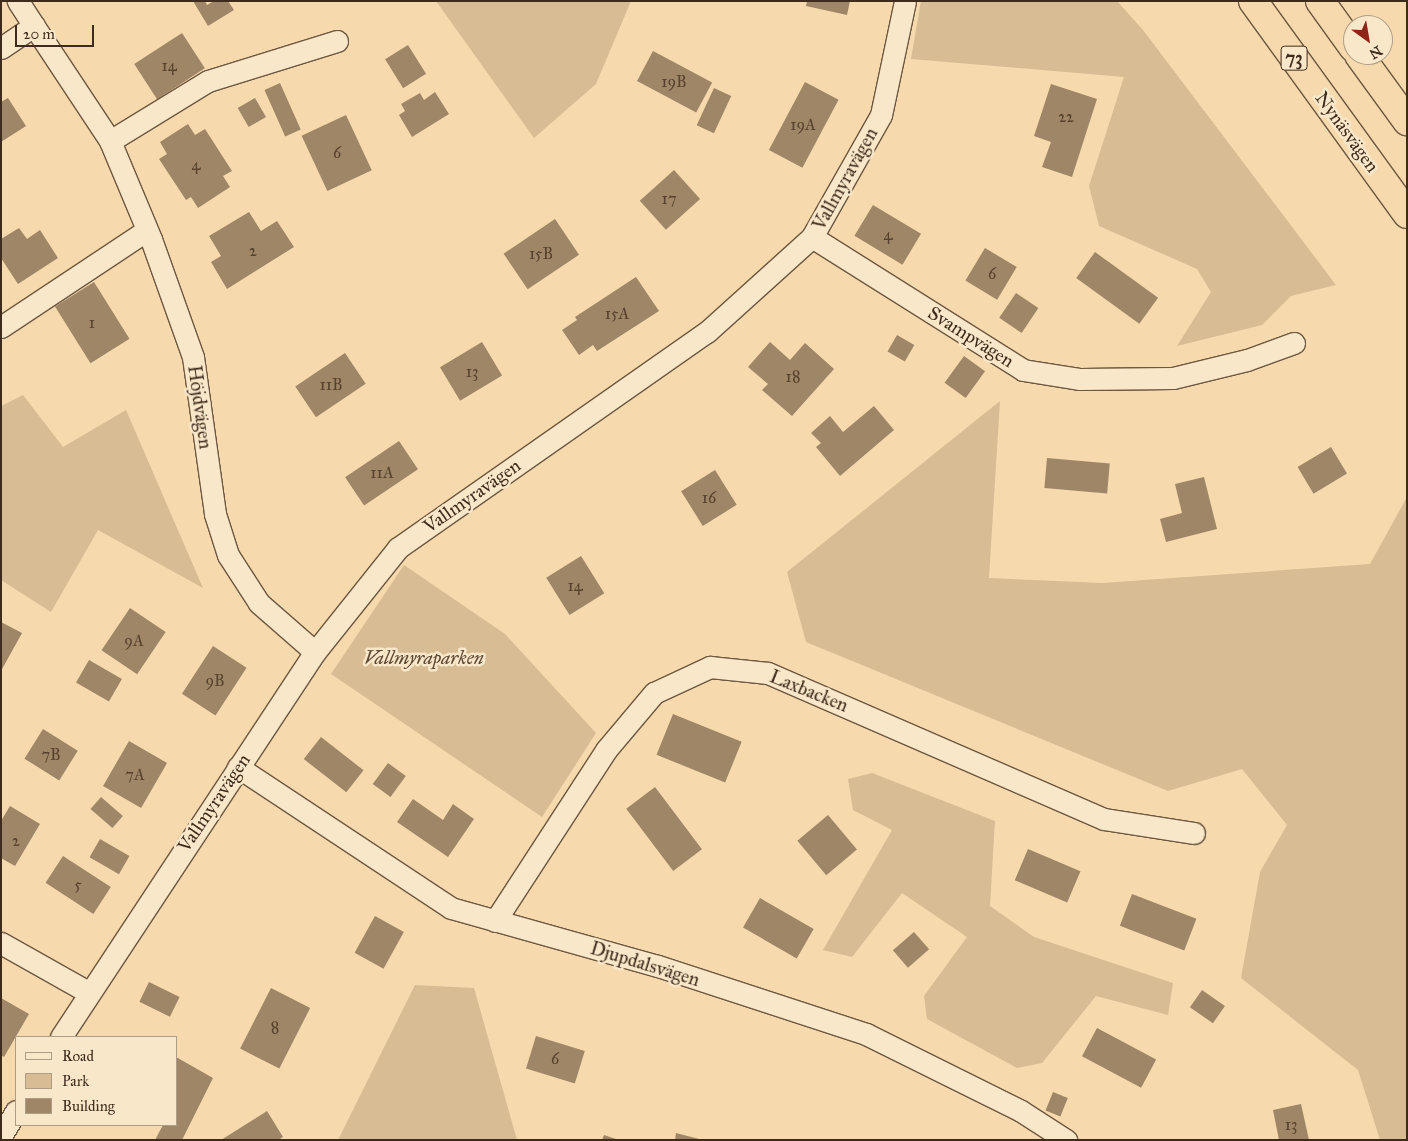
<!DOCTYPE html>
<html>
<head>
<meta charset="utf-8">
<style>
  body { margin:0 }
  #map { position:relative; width:1408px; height:1141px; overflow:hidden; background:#f6daad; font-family:"IM FELL Great Primer",serif }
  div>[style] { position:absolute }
  .green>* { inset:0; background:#d7bc94 }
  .building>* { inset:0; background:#9e8667; transform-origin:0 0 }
  .roads { filter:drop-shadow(1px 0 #6d5740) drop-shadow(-1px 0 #6d5740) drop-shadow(0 1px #6d5740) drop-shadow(0 -1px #6d5740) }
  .minor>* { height:21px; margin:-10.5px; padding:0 10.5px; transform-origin:10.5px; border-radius:10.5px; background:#f9e7ca }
  .motorway>* { height:28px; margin:-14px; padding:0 14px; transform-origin:14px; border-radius:14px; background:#f6daad }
  span { translate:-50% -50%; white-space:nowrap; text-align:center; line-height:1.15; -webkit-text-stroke:5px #f9e7ca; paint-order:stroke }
  .number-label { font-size:16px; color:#57422e }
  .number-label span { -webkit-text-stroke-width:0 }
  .shield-label span { padding:1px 4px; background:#f9e7ca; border:1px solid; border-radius:4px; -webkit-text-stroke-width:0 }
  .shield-label { font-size:18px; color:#3f2b1b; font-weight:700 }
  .street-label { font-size:19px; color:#3f2b1b }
  .park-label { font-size:19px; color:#5d4833; font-style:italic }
  .frame { position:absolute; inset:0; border:2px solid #3f2b1b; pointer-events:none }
  .legend { position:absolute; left:15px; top:1036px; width:162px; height:90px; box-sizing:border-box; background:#f9e7ca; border:1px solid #af9c84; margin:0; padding:6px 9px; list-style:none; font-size:15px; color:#3f2b1b }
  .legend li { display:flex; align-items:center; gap:10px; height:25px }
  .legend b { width:25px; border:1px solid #af9c84 }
  .north { position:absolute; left:1343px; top:15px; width:50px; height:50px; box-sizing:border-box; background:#f9e7ca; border:1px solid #af9c84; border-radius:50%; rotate:148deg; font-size:14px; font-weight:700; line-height:20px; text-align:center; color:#3f2b1b }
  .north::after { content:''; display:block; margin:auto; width:18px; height:22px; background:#8f2418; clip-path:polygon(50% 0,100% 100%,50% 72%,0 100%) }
  .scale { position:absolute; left:15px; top:25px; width:79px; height:22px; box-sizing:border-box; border:2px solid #3f2b1b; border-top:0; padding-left:6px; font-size:15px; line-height:18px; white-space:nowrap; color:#3f2b1b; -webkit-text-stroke:4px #f9e7ca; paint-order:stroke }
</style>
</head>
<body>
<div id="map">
  <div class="green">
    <div style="clip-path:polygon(436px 1px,631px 1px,596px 84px,534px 138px)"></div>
    <div style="clip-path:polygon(921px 1px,1117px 1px,1143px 30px,1336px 285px,1291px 296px,1262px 325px,1177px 346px,1211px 292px,1197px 269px,1099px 226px,1089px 186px,1124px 77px,911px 59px)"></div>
    <div style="clip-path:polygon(23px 395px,63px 447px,126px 410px,203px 588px,98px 530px,51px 612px,1px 580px,1px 406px)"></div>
    <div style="clip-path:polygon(1000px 401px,989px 578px,1102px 583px,1370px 564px,1407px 497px,1407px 1140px,1380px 1140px,1358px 1070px,1241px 978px,1260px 872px,1287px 825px,1242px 769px,1168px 791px,806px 642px,787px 572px)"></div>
    <div style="clip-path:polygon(404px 565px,505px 634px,596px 733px,542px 817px,331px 674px)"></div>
    <div style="clip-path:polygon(872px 773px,995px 821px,990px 906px,1034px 937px,1173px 983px,1168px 1015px,1096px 996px,1042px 1063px,1017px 1068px,927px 1019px,924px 996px,967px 937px,902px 893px,852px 957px,823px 950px,892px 830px,853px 810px,848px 779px)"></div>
    <div style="clip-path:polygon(415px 985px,474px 988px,517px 1140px,338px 1140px)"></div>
  </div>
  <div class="building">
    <div style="clip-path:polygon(193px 1px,205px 1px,207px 5px,214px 1px,228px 1px,234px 10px,208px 26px)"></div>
    <div style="clip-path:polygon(807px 1px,850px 1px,847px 15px,806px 6px)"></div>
    <div style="left:182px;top:33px;width:42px;height:57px;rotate:57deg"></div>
    <div style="left:408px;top:45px;width:34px;height:27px;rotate:58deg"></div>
    <div style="left:653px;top:51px;width:67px;height:34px;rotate:28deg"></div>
    <div style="left:805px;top:82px;width:38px;height:77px;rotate:28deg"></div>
    <div style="left:280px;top:83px;width:51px;height:17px;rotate:66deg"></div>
    <div style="clip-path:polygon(1051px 84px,1097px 99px,1072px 177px,1042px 167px,1051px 142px,1034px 136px)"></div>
    <div style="left:714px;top:88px;width:19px;height:41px;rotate:25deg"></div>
    <div style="clip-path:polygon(435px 92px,449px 114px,412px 137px,399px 115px,405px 111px,401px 104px,420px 93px,424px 100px)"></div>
    <div style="clip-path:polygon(8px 98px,26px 126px,1px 142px,1px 102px)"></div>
    <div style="left:255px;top:98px;width:22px;height:20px;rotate:60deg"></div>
    <div style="left:346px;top:115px;width:61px;height:49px;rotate:65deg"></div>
    <div style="clip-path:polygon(188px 124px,195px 135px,205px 129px,232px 171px,223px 176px,230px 187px,198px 208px,191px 197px,186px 200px,159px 159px,167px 154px,160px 142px)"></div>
    <div style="left:674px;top:170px;width:39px;height:46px;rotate:48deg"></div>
    <div style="left:873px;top:205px;width:56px;height:36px;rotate:31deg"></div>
    <div style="clip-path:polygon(249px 212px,261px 231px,277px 221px,294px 247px,227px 289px,211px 262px,221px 256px,209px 236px)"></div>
    <div style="left:555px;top:219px;width:43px;height:62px;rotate:56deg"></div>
    <div style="clip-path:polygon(19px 228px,27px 239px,40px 230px,58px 258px,18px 284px,1px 258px,1px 239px)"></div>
    <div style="left:985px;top:248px;width:37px;height:38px;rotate:31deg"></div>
    <div style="left:1095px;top:252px;width:78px;height:32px;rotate:36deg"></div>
    <div style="clip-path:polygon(636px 277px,659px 311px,597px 351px,593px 345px,579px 355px,562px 330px,577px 320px,575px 317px)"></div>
    <div style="left:94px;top:282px;width:67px;height:46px;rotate:58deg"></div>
    <div style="left:1016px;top:293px;width:27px;height:30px;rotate:34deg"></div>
    <div style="left:897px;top:335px;width:20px;height:19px;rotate:30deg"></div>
    <div style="left:482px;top:342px;width:39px;height:49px;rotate:59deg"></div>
    <div style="clip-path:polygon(770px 342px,790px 360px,805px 343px,834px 369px,792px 416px,762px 390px,768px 384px,748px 367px)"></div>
    <div style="left:345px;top:353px;width:37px;height:60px;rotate:56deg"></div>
    <div style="left:964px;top:356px;width:26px;height:33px;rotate:36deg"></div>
    <div style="clip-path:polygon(874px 406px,894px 430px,840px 476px,816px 447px,821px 443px,811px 433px,830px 416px,843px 432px)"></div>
    <div style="left:399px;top:441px;width:34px;height:65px;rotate:56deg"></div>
    <div style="left:1331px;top:447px;width:31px;height:39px;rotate:59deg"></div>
    <div style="left:1047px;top:458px;width:63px;height:30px;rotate:5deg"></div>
    <div style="left:715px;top:470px;width:41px;height:40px;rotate:58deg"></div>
    <div style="clip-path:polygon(1204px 477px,1217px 529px,1166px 542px,1160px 519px,1182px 513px,1175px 484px)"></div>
    <div style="left:581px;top:556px;width:44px;height:41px;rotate:58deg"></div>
    <div style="left:130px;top:608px;width:43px;height:51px;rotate:34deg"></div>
    <div style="clip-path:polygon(1px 622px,22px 633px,1px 671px)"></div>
    <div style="left:213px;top:646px;width:40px;height:57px;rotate:33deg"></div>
    <div style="left:89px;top:660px;width:38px;height:26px;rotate:30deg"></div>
    <div style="left:673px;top:714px;width:74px;height:44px;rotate:22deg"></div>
    <div style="left:43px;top:729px;width:41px;height:35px;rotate:32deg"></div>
    <div style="left:321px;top:737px;width:54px;height:28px;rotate:38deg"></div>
    <div style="left:129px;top:741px;width:44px;height:52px;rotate:30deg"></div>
    <div style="left:388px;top:763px;width:22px;height:26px;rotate:36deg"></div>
    <div style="left:655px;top:787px;width:78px;height:36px;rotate:53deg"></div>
    <div style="left:101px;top:797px;width:29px;height:16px;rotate:41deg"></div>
    <div style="clip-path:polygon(413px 799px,443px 820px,453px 804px,474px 819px,448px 857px,397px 822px)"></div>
    <div style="clip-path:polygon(10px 806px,40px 824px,15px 866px,1px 858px,1px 821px)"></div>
    <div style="left:828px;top:815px;width:45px;height:40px;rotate:50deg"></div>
    <div style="left:100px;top:839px;width:34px;height:21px;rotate:30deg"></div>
    <div style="left:1028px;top:849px;width:57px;height:34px;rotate:23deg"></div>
    <div style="left:63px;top:856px;width:57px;height:32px;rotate:33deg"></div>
    <div style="left:1132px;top:894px;width:69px;height:34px;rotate:21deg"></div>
    <div style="left:760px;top:898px;width:62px;height:34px;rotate:30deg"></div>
    <div style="left:375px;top:916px;width:33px;height:42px;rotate:29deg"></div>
    <div style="left:914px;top:932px;width:23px;height:28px;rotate:49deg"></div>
    <div style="left:149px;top:982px;width:34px;height:22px;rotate:26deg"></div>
    <div style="left:271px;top:988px;width:44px;height:68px;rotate:27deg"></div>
    <div style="left:1202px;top:990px;width:28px;height:21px;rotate:35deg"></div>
    <div style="clip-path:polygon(1px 998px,29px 1014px,4px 1057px,1px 1055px)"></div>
    <div style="left:1097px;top:1028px;width:67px;height:32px;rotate:28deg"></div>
    <div style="left:536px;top:1036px;width:51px;height:34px;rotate:17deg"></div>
    <div style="clip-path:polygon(176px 1057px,213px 1078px,182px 1140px,155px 1140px,163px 1125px,176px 1125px)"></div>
    <div style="left:1053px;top:1092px;width:16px;height:20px;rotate:22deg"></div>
    <div style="clip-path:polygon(1301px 1104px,1309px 1140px,1279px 1140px,1273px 1110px)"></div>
    <div style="clip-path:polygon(267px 1111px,283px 1137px,278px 1140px,221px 1140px)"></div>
    <div style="clip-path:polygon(676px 1133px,699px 1139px,699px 1140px,675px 1140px)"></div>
    <div style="clip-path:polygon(604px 1135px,616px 1139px,616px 1140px,602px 1140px)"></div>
  </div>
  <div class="roads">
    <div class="minor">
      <div style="left:34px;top:26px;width:138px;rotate:56.5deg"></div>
      <div style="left:110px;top:141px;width:115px;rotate:-31.5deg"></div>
      <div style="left:208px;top:81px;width:135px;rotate:-17.2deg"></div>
      <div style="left:1px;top:48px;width:40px;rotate:-34deg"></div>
      <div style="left:34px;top:26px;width:30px;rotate:-123deg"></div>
      <div style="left:110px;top:141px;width:106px;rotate:67.3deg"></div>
      <div style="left:151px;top:239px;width:125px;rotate:70.4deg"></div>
      <div style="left:193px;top:357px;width:159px;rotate:82deg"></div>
      <div style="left:215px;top:514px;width:43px;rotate:72.4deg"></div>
      <div style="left:228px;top:555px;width:57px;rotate:57.1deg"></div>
      <div style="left:259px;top:603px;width:74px;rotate:41.2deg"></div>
      <div style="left:812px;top:237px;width:249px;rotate:32.2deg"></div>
      <div style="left:1023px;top:370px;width:58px;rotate:9deg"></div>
      <div style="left:1080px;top:379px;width:93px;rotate:-0.6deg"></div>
      <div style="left:1173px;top:378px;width:76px;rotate:-13.7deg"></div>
      <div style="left:1247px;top:360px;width:50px;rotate:-19.9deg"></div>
      <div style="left:1px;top:327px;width:175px;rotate:-33.6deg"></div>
      <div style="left:238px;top:767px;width:255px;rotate:33.5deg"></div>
      <div style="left:451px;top:908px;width:215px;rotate:15.7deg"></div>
      <div style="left:658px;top:966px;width:219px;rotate:18.1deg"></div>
      <div style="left:866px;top:1034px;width:173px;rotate:26.4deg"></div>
      <div style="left:1021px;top:1111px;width:54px;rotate:32.8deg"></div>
      <div style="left:495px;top:921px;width:204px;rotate:-57deg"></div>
      <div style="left:606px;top:750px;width:75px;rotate:-49.9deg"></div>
      <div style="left:654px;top:693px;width:62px;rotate:-24.9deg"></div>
      <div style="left:710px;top:667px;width:58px;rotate:5.9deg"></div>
      <div style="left:768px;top:673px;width:366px;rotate:23.5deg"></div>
      <div style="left:1104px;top:819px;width:91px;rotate:8.8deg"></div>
      <div style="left:1px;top:943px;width:100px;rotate:29.4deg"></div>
      <div style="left:61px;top:1037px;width:461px;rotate:-56.6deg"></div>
      <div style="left:315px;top:652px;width:133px;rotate:-51.4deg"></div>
      <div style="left:398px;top:548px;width:377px;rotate:-35deg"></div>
      <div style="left:707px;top:332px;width:142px;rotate:-42.1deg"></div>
      <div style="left:812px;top:237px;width:140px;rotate:-60.5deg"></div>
      <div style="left:881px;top:115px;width:116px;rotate:-78.1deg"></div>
      <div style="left:1px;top:1136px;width:29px;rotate:-59deg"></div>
    </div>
    <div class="motorway">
      <div style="left:1253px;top:1px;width:263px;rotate:54.1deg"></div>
      <div style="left:1320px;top:1px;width:57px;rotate:54.3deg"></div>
      <div style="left:1359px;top:55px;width:82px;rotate:54deg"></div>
    </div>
  </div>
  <div class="number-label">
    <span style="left:169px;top:66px">14</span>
    <span style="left:674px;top:82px">19B</span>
    <span style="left:1066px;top:117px">22</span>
    <span style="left:803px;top:125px">19A</span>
    <span style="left:337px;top:153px">6</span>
    <span style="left:196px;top:165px">4</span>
    <span style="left:669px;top:199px">17</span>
    <span style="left:888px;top:235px">4</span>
    <span style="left:253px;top:251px">2</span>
    <span style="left:541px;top:254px">15B</span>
    <span style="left:992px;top:274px">6</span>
    <span style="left:617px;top:314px">15A</span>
    <span style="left:92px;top:323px">1</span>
    <span style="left:472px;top:372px">13</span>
    <span style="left:793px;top:377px">18</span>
    <span style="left:331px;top:385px">11B</span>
    <span style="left:382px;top:473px">11A</span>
    <span style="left:709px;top:498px">16</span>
    <span style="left:575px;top:586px">14</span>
    <span style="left:134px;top:641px">9A</span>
    <span style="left:215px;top:681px">9B</span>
    <span style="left:51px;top:755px">7B</span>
    <span style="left:135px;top:775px">7A</span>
    <span style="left:16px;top:841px">2</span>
    <span style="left:78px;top:885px">5</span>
    <span style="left:275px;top:1028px">8</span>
    <span style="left:555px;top:1059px">6</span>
    <span style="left:1291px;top:1125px">13</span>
  </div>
  <div class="shield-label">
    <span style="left:1294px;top:58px">73</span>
  </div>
  <div class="street-label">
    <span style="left:1347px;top:132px;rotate:54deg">Nynäsvägen</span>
    <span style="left:845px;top:179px;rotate:-61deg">Vallmyravägen</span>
    <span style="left:971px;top:337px;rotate:32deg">Svampvägen</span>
    <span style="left:200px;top:407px;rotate:82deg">Höjdvägen</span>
    <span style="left:472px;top:496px;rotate:-35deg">Vallmyravägen</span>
    <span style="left:809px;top:691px;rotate:22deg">Laxbacken</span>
    <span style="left:214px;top:803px;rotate:-56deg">Vallmyravägen</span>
    <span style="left:645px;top:964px;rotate:17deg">Djupdalsvägen</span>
  </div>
  <div class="park-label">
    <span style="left:424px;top:658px">Vallmyraparken</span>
  </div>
  <div class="frame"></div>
  <ul class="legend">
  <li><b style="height:6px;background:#f9e7ca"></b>Road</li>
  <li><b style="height:14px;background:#d7bc94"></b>Park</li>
  <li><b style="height:14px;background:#9e8667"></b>Building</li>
  </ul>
  <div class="north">N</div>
  <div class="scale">20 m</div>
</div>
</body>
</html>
